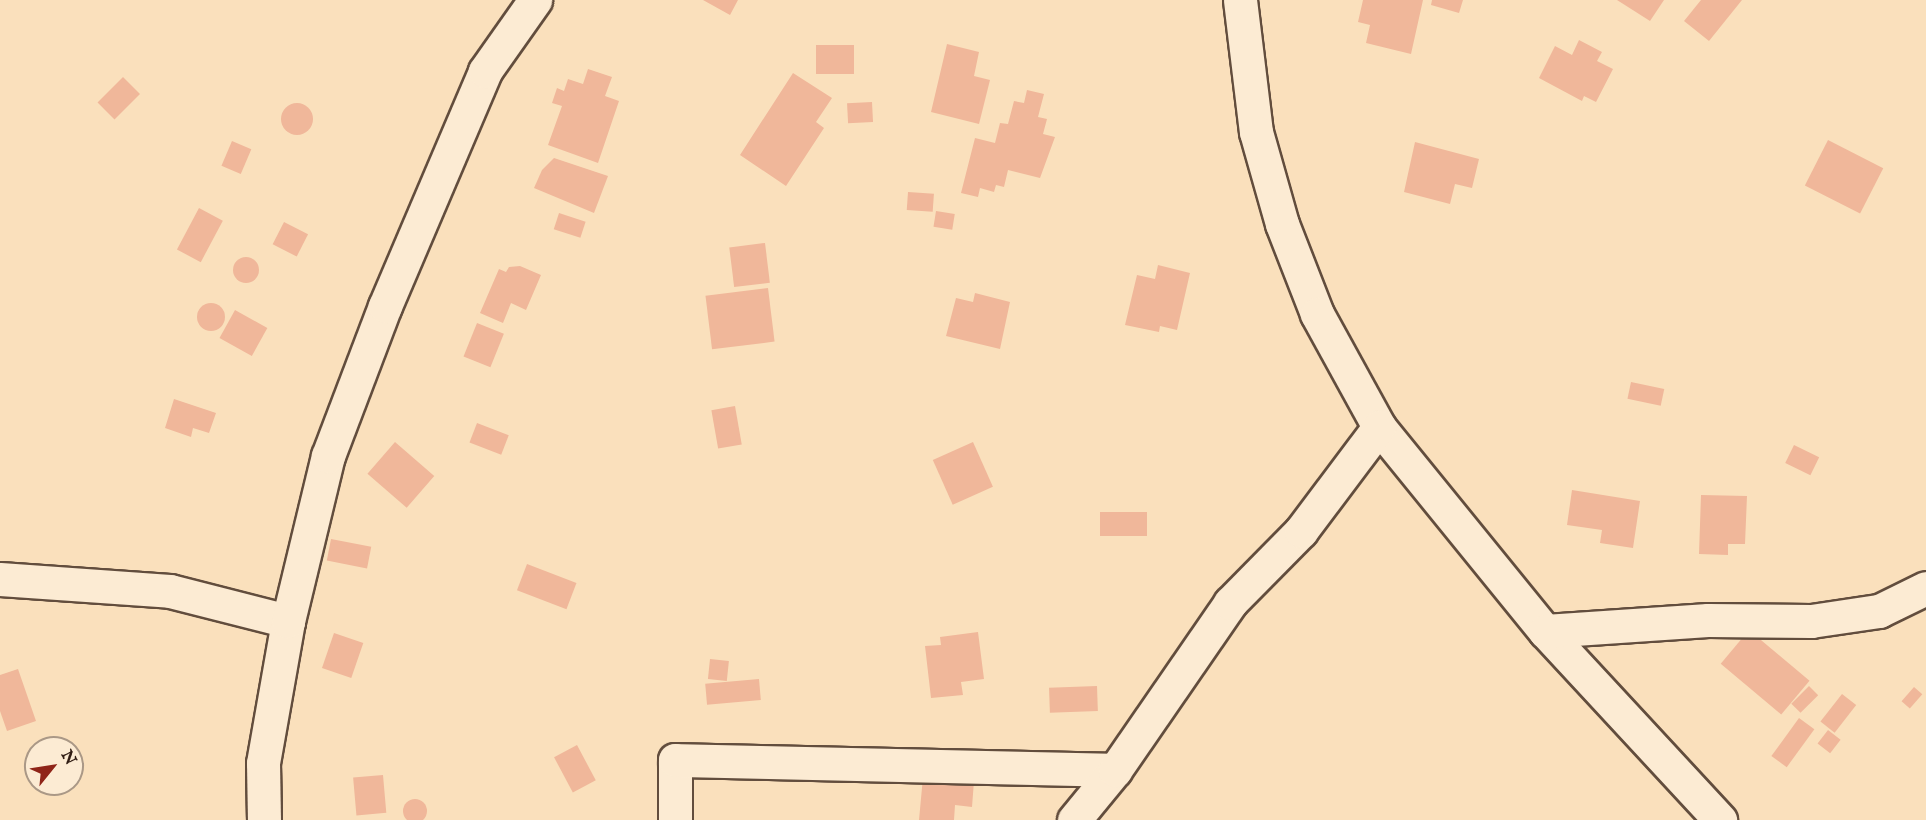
<!DOCTYPE html>
<html>
<head>
<meta charset="utf-8">
<style>
  body { margin:0 }
  #map { position:relative; width:1926px; height:820px; overflow:hidden; background:#fae0bc; font-family:"IM FELL English",serif }
  div>[style] { position:absolute }
  .building>* { inset:0; background:#f0b79a; transform-origin:0 0 }
  .round { border-radius:50% }
  .roads { filter:drop-shadow(2px 0 #624d3d) drop-shadow(-2px 0 #624d3d) drop-shadow(0 2px #624d3d) drop-shadow(0 -2px #624d3d) }
  .minor>* { height:33px; margin:-16.5px; padding:0 16.5px; transform-origin:16.5px; border-radius:16.5px; background:#fcebd3 }
  span { translate:-50% -50%; white-space:nowrap; text-align:center; line-height:1.15; -webkit-text-stroke:5px #fcebd3; paint-order:stroke }
  .north { position:absolute; left:24px; top:736px; width:60px; height:60px; box-sizing:border-box; background:#fcebd3; border:2px solid #aa9886; border-radius:50%; rotate:60deg; font-size:16px; font-weight:700; line-height:24px; text-align:center; color:#301c13 }
  .north::after { content:''; display:block; margin:auto; width:21px; height:27px; background:#8f2418; clip-path:polygon(50% 0,100% 100%,50% 72%,0 100%) }
</style>
</head>
<body>
<div id="map">
  <div class="building">
    <div style="clip-path:polygon(703px 0,738px 0,730px 15px)"></div>
    <div style="clip-path:polygon(1363px 0,1423px 0,1411px 54px,1366px 43px,1370px 25px,1358px 22px)"></div>
    <div style="clip-path:polygon(1432px 0,1463px 0,1459px 13px,1431px 5px)"></div>
    <div style="clip-path:polygon(1617px 0,1664px 0,1650px 21px)"></div>
    <div style="clip-path:polygon(1701px 0,1742px 0,1709px 41px,1684px 21px)"></div>
    <div style="clip-path:polygon(1579px 40px,1602px 52px,1597px 61px,1613px 69px,1596px 102px,1584px 96px,1582px 101px,1539px 78px,1555px 46px,1572px 55px)"></div>
    <div style="clip-path:polygon(947px 44px,979px 52px,974px 76px,990px 80px,979px 124px,931px 112px)"></div>
    <div style="left:816px;top:45px;width:38px;height:29px"></div>
    <div style="clip-path:polygon(588px 69px,612px 77px,605px 96px,619px 101px,598px 163px,548px 145px,562px 106px,552px 103px,557px 88px,564px 91px,568px 79px,583px 84px)"></div>
    <div style="clip-path:polygon(793px 73px,832px 98px,816px 122px,824px 128px,786px 186px,740px 155px)"></div>
    <div style="left:123px;top:77px;width:24px;height:36px;rotate:45deg"></div>
    <div style="clip-path:polygon(1027px 90px,1044px 94px,1038px 117px,1047px 119px,1043px 134px,1055px 137px,1040px 178px,1008px 170px,1004px 187px,996px 185px,994px 192px,980px 188px,978px 197px,961px 193px,975px 138px,995px 143px,1000px 123px,1008px 124px,1014px 101px,1024px 103px)"></div>
    <div style="left:872px;top:102px;width:20px;height:25px;rotate:87deg"></div>
    <div class="round" style="left:281px;top:103px;width:32px;height:32px"></div>
    <div style="left:1828px;top:140px;width:62px;height:51px;rotate:27deg"></div>
    <div style="left:232px;top:141px;width:21px;height:27px;rotate:23deg"></div>
    <div style="clip-path:polygon(1415px 142px,1479px 159px,1472px 188px,1455px 184px,1450px 204px,1404px 192px)"></div>
    <div style="clip-path:polygon(554px 158px,608px 176px,594px 213px,534px 188px,542px 170px)"></div>
    <div style="left:908px;top:192px;width:26px;height:18px;rotate:4deg"></div>
    <div style="left:199px;top:208px;width:27px;height:47px;rotate:28deg"></div>
    <div style="left:936px;top:211px;width:19px;height:16px;rotate:9deg"></div>
    <div style="left:559px;top:213px;width:28px;height:17px;rotate:18deg"></div>
    <div style="left:284px;top:222px;width:27px;height:25px;rotate:27deg"></div>
    <div style="left:765px;top:243px;width:40px;height:36px;rotate:83deg"></div>
    <div class="round" style="left:233px;top:257px;width:26px;height:26px"></div>
    <div style="clip-path:polygon(1158px 265px,1190px 273px,1177px 330px,1160px 326px,1159px 332px,1125px 325px,1137px 275px,1155px 279px)"></div>
    <div style="clip-path:polygon(520px 266px,541px 275px,526px 310px,511px 303px,503px 323px,480px 313px,499px 269px,506px 272px,509px 267px)"></div>
    <div style="left:768px;top:288px;width:54px;height:63px;rotate:83deg"></div>
    <div style="clip-path:polygon(975px 293px,1010px 302px,1000px 349px,946px 336px,956px 298px,973px 302px)"></div>
    <div class="round" style="left:197px;top:303px;width:28px;height:28px"></div>
    <div style="left:235px;top:310px;width:37px;height:32px;rotate:29deg"></div>
    <div style="left:477px;top:323px;width:29px;height:36px;rotate:22deg"></div>
    <div style="left:1631px;top:382px;width:34px;height:17px;rotate:12deg"></div>
    <div style="clip-path:polygon(174px 399px,216px 413px,209px 433px,193px 428px,191px 437px,165px 428px)"></div>
    <div style="left:735px;top:406px;width:39px;height:24px;rotate:80deg"></div>
    <div style="left:477px;top:423px;width:34px;height:21px;rotate:21deg"></div>
    <div style="left:395px;top:442px;width:52px;height:42px;rotate:41deg"></div>
    <div style="left:973px;top:442px;width:49px;height:44px;rotate:66deg"></div>
    <div style="left:1794px;top:445px;width:28px;height:20px;rotate:26deg"></div>
    <div style="clip-path:polygon(1572px 490px,1640px 501px,1633px 548px,1600px 543px,1602px 530px,1567px 525px)"></div>
    <div style="clip-path:polygon(1701px 495px,1747px 496px,1745px 544px,1728px 544px,1728px 555px,1699px 554px)"></div>
    <div style="left:1100px;top:512px;width:47px;height:24px"></div>
    <div style="left:331px;top:539px;width:41px;height:22px;rotate:11deg"></div>
    <div style="left:527px;top:564px;width:53px;height:28px;rotate:21deg"></div>
    <div style="left:1749px;top:630px;width:79px;height:44px;rotate:40deg"></div>
    <div style="clip-path:polygon(978px 632px,984px 679px,961px 682px,963px 695px,931px 698px,925px 646px,941px 645px,940px 637px)"></div>
    <div style="left:334px;top:633px;width:31px;height:37px;rotate:19deg"></div>
    <div style="left:710px;top:659px;width:19px;height:20px;rotate:6deg"></div>
    <div style="clip-path:polygon(18px 669px,36px 721px,7px 731px,0 711px,0 675px)"></div>
    <div style="left:759px;top:679px;width:21px;height:54px;rotate:85deg"></div>
    <div style="left:1097px;top:686px;width:25px;height:48px;rotate:88deg"></div>
    <div style="left:1809px;top:686px;width:13px;height:25px;rotate:45deg"></div>
    <div style="left:1914px;top:687px;width:11px;height:19px;rotate:41deg"></div>
    <div style="left:1842px;top:694px;width:18px;height:35px;rotate:38deg"></div>
    <div style="left:1799px;top:718px;width:19px;height:47px;rotate:36deg"></div>
    <div style="left:1828px;top:730px;width:16px;height:17px;rotate:38deg"></div>
    <div style="left:577px;top:745px;width:40px;height:26px;rotate:62deg"></div>
    <div style="left:383px;top:775px;width:38px;height:30px;rotate:85deg"></div>
    <div style="clip-path:polygon(923px 777px,974px 781px,972px 807px,955px 805px,954px 820px,919px 820px)"></div>
    <div class="round" style="left:403px;top:799px;width:24px;height:24px"></div>
  </div>
  <div class="roads">
    <div class="minor">
      <div style="left:1240px;top:0;width:133px;rotate:83.1deg"></div>
      <div style="left:1256px;top:132px;width:96px;rotate:74.2deg"></div>
      <div style="left:1282px;top:224px;width:97px;rotate:68.7deg"></div>
      <div style="left:1317px;top:314px;width:129px;rotate:61.2deg"></div>
      <div style="left:1379px;top:427px;width:263px;rotate:50.9deg"></div>
      <div style="left:1545px;top:631px;width:258px;rotate:47.2deg"></div>
      <div style="left:0;top:579px;width:170px;rotate:4deg"></div>
      <div style="left:170px;top:591px;width:122px;rotate:14.3deg"></div>
      <div style="left:1545px;top:631px;width:163px;rotate:-3.9deg"></div>
      <div style="left:1708px;top:620px;width:103px;rotate:0.6deg"></div>
      <div style="left:1811px;top:621px;width:69px;rotate:-8.4deg"></div>
      <div style="left:1879px;top:611px;width:52px;rotate:-26.1deg"></div>
      <div style="left:264px;top:820px;width:57px;rotate:-91deg"></div>
      <div style="left:263px;top:763px;width:144px;rotate:-80deg"></div>
      <div style="left:288px;top:621px;width:170px;rotate:-76.4deg"></div>
      <div style="left:328px;top:456px;width:160px;rotate:-69.2deg"></div>
      <div style="left:385px;top:306px;width:255px;rotate:-66.9deg"></div>
      <div style="left:485px;top:71px;width:87px;rotate:-54.8deg"></div>
      <div style="left:675px;top:820px;width:60px;rotate:-90deg"></div>
      <div style="left:675px;top:760px;width:440px;rotate:1.3deg"></div>
      <div style="left:1074px;top:820px;width:65px;rotate:-50.6deg"></div>
      <div style="left:1115px;top:770px;width:203px;rotate:-55.4deg"></div>
      <div style="left:1230px;top:603px;width:101px;rotate:-45.4deg"></div>
      <div style="left:1301px;top:531px;width:130px;rotate:-53.1deg"></div>
    </div>
  </div>
  <div class="north">N</div>
</div>
</body>
</html>
